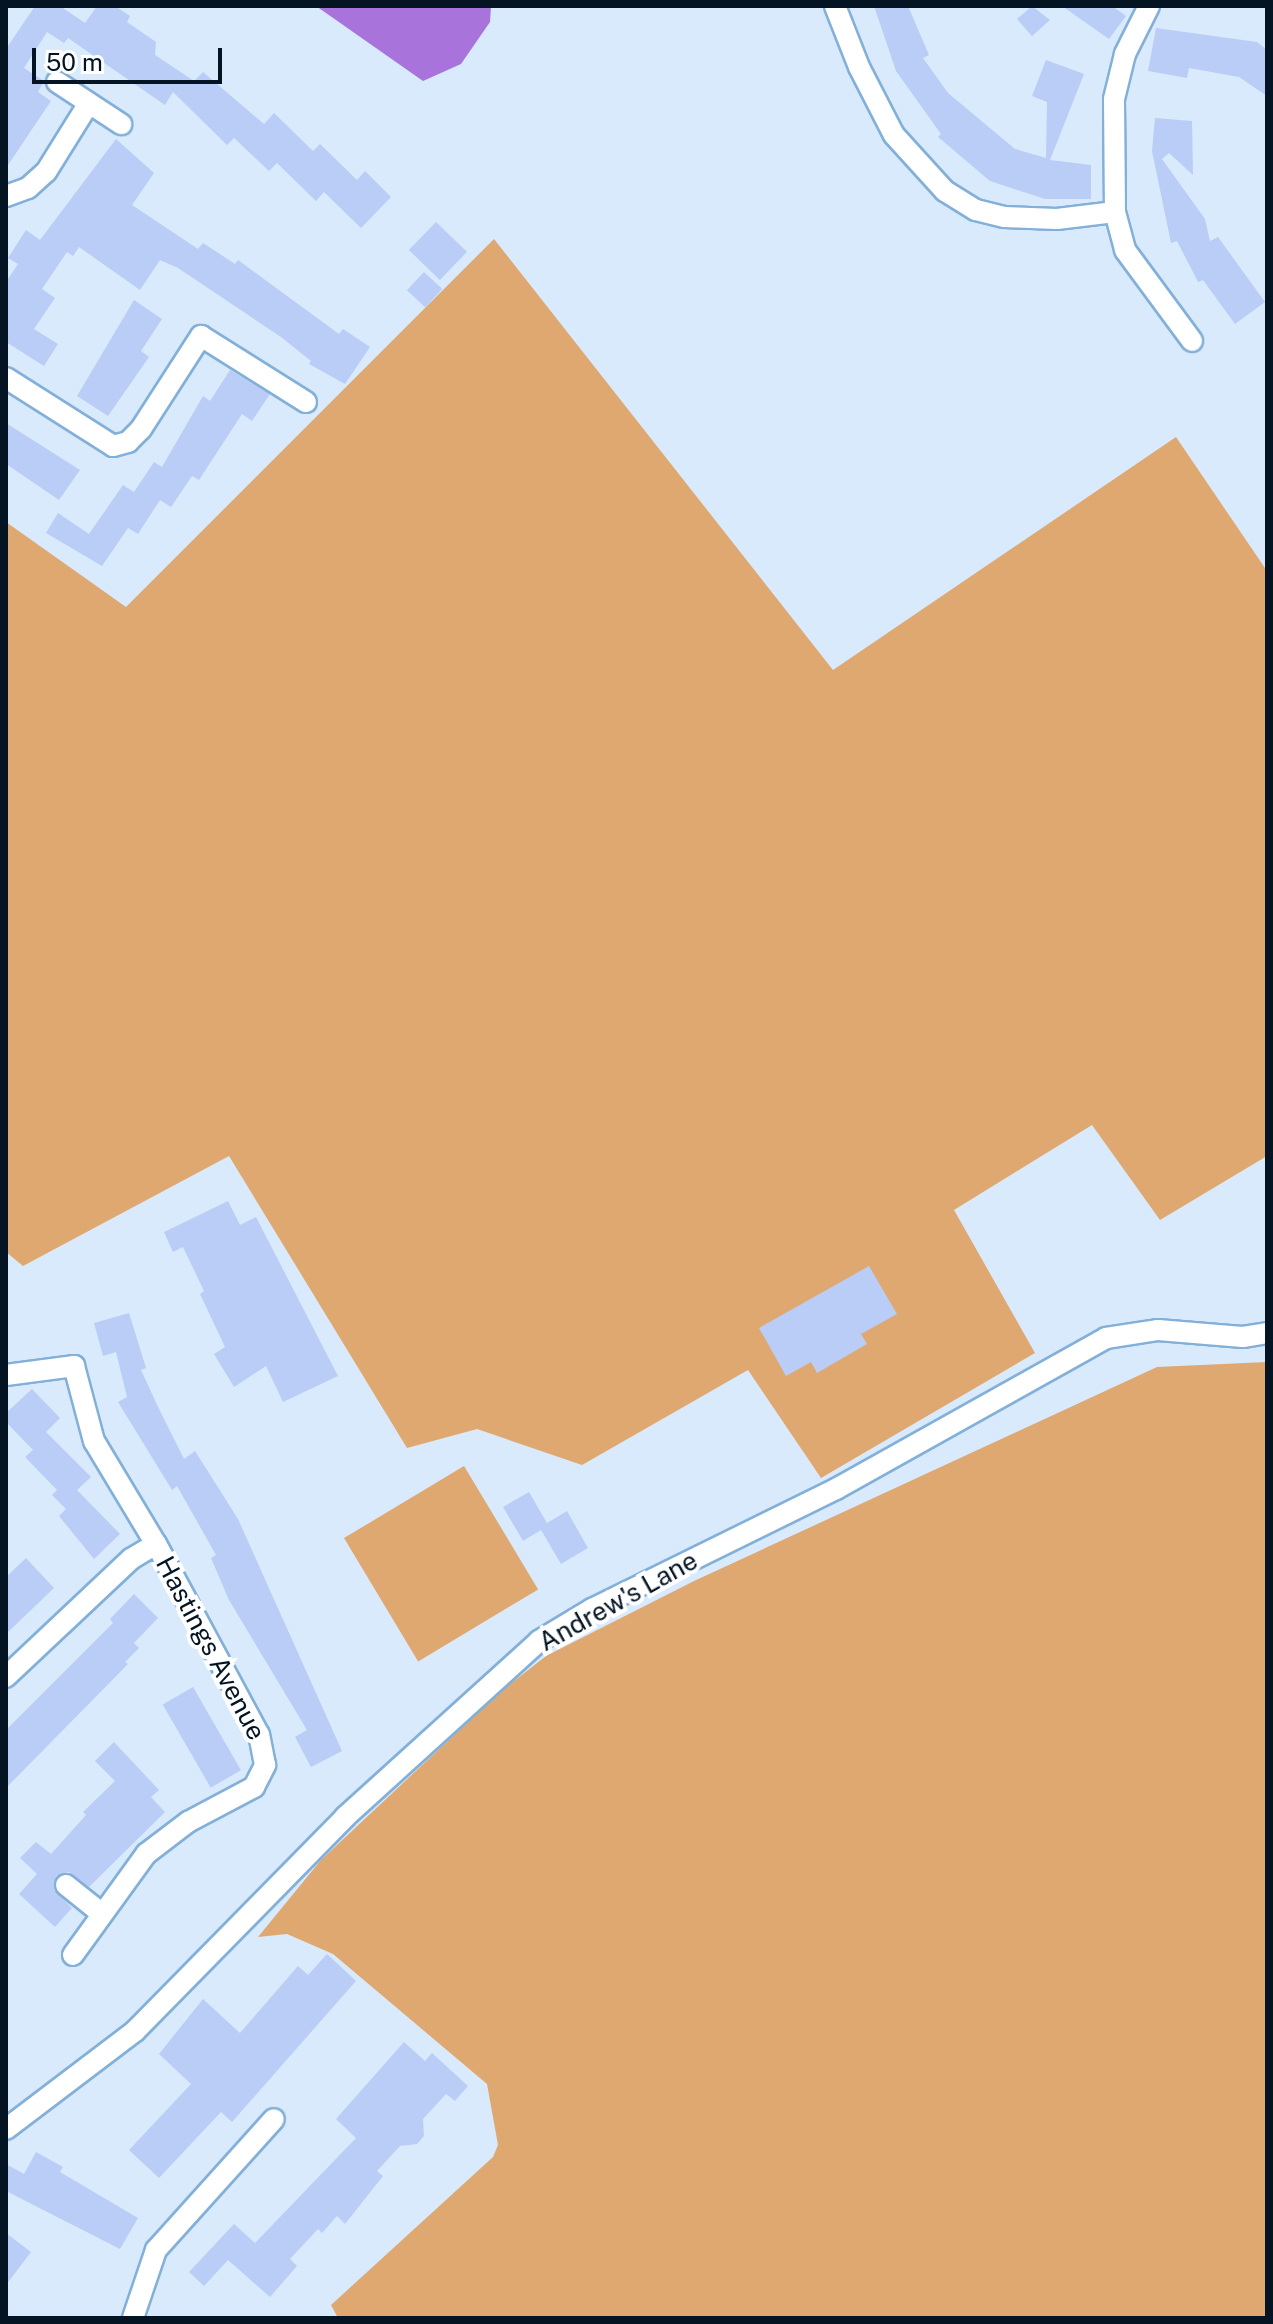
<!DOCTYPE html>
<html>
<head>
<meta charset="utf-8">
<style>
  body { margin:0 }
  #map { position:relative; width:1273px; height:2324px; overflow:hidden; background:#d8eafb; font-family:"Public Sans",sans-serif }
  div>[style] { position:absolute }
  .green>* { inset:0; background:#dfa871; transform-origin:0 0 }
  .water>* { inset:0; background:#a874db }
  .building>* { inset:0; background:#bacdf7; transform-origin:0 0 }
  .roads { filter:drop-shadow(2px 0 #83b0d9) drop-shadow(-2px 0 #83b0d9) drop-shadow(0 2px #83b0d9) drop-shadow(0 -2px #83b0d9) }
  .street>* { height:20px; margin:-10px; padding:0 10px; transform-origin:10px; border-radius:10px; background:#fff }
  span { translate:-50% -50%; white-space:nowrap; text-align:center; line-height:1.15; -webkit-text-stroke:8px #fff; paint-order:stroke }
  .street-label { font-size:26px; color:#041423 }
  .frame { position:absolute; inset:0; border:8px solid #041423; pointer-events:none }
  .scale { position:absolute; left:32px; top:48px; width:190px; height:36px; box-sizing:border-box; border:4px solid #041423; border-top:0; padding-left:10px; font-size:24px; line-height:28px; white-space:nowrap; color:#041423; -webkit-text-stroke:6px #fff; paint-order:stroke }
</style>
</head>
<body>
<div id="map">
  <div class="green">
    <div style="clip-path:polygon(494px 239px,833px 670px,1176px 437px,1267px 571px,1267px 1156px,1160px 1220px,1092px 1125px,954px 1210px,1035px 1353px,821px 1478px,748px 1370px,582px 1465px,477px 1429px,407px 1448px,229px 1156px,23px 1266px,6px 1252px,6px 522px,126px 607px)"></div>
    <div style="clip-path:polygon(1267px 1362px,1267px 2318px,338px 2318px,331px 2305px,493px 2157px,498px 2145px,487px 2084px,333px 1954px,287px 1934px,258px 1937px,321px 1860px,500px 1692px,546px 1656px,694px 1581px,1157px 1367px)"></div>
    <div style="left:464px;top:1466px;width:144px;height:140px;rotate:59deg"></div>
  </div>
  <div class="water">
    <div style="clip-path:polygon(316px 6px,491px 6px,490px 22px,461px 64px,423px 81px)"></div>
  </div>
  <div class="building">
    <div style="clip-path:polygon(35px 6px,60px 6px,85px 23px,97px 6px,115px 6px,130px 16px,127px 22px,156px 42px,155px 55px,194px 81px,203px 72px,264px 124px,274px 113px,313px 151px,320px 144px,357px 180px,365px 171px,391px 197px,361px 228px,324px 192px,316px 201px,277px 163px,269px 171px,234px 138px,227px 145px,173px 92px,165px 105px,68px 38px,64px 43px,47px 32px,24px 68px,44px 81px,38px 92px,51px 101px,6px 168px,6px 49px)"></div>
    <div style="clip-path:polygon(874px 6px,908px 6px,929px 55px,923px 58px,948px 93px,1015px 149px,1046px 158px,1047px 102px,1032px 96px,1046px 60px,1084px 74px,1050px 160px,1091px 165px,1091px 199px,1045px 199px,990px 181px,938px 137px,941px 134px,896px 71px)"></div>
    <div style="clip-path:polygon(1032px 6px,1050px 20px,1032px 36px,1017px 19px)"></div>
    <div style="clip-path:polygon(1062px 6px,1112px 6px,1126px 16px,1109px 39px)"></div>
    <div style="clip-path:polygon(1156px 28px,1257px 42px,1267px 50px,1267px 96px,1239px 77px,1189px 68px,1187px 78px,1148px 71px)"></div>
    <div style="clip-path:polygon(1155px 118px,1192px 121px,1193px 175px,1169px 153px,1162px 159px,1205px 219px,1210px 241px,1218px 237px,1265px 302px,1235px 324px,1203px 280px,1198px 282px,1177px 241px,1171px 243px,1152px 151px)"></div>
    <div style="clip-path:polygon(116px 139px,154px 173px,132px 205px,198px 249px,203px 243px,235px 264px,238px 260px,339px 334px,343px 329px,370px 347px,345px 384px,309px 364px,311px 361px,281px 337px,178px 268px,160px 260px,140px 290px,79px 247px,73px 256px,67px 252px,42px 289px,55px 298px,34px 329px,58px 344px,44px 366px,6px 342px,6px 282px,18px 264px,8px 258px,26px 230px,40px 240px)"></div>
    <div style="left:436px;top:222px;width:43px;height:39px;rotate:44deg"></div>
    <div style="left:424px;top:272px;width:25px;height:25px;rotate:43deg"></div>
    <div style="clip-path:polygon(134px 300px,162px 319px,141px 351px,149px 357px,108px 416px,77px 396px)"></div>
    <div style="clip-path:polygon(230px 370px,270px 394px,252px 421px,242px 414px,199px 480px,192px 476px,171px 507px,160px 500px,138px 534px,128px 528px,102px 566px,46px 533px,58px 513px,89px 534px,123px 485px,134px 492px,154px 462px,162px 467px,203px 396px,210px 401px)"></div>
    <div style="clip-path:polygon(6px 423px,80px 470px,59px 500px,6px 464px)"></div>
    <div style="clip-path:polygon(228px 1201px,240px 1225px,256px 1217px,338px 1376px,283px 1402px,266px 1366px,234px 1387px,214px 1354px,225px 1347px,200px 1294px,204px 1291px,183px 1247px,173px 1252px,164px 1232px)"></div>
    <div style="clip-path:polygon(869px 1266px,897px 1314px,861px 1334px,867px 1344px,817px 1373px,811px 1362px,786px 1376px,759px 1328px)"></div>
    <div style="clip-path:polygon(129px 1313px,146px 1368px,141px 1370px,159px 1409px,184px 1459px,195px 1451px,238px 1519px,342px 1751px,311px 1767px,295px 1737px,307px 1730px,229px 1600px,211px 1558px,216px 1555px,177px 1486px,172px 1490px,118px 1402px,127px 1397px,116px 1352px,103px 1356px,94px 1323px)"></div>
    <div style="clip-path:polygon(32px 1389px,60px 1418px,46px 1432px,91px 1477px,77px 1490px,120px 1534px,94px 1559px,59px 1516px,66px 1509px,52px 1495px,57px 1490px,25px 1457px,33px 1450px,6px 1422px,6px 1413px)"></div>
    <div style="clip-path:polygon(529px 1492px,547px 1523px,567px 1511px,588px 1548px,561px 1564px,541px 1530px,523px 1541px,503px 1507px)"></div>
    <div style="clip-path:polygon(26px 1558px,54px 1588px,6px 1634px,6px 1577px)"></div>
    <div style="clip-path:polygon(134px 1594px,158px 1618px,134px 1643px,139px 1648px,125px 1662px,128px 1664px,6px 1788px,6px 1730px,113px 1623px,110px 1619px)"></div>
    <div style="left:193px;top:1687px;width:96px;height:35px;rotate:60deg"></div>
    <div style="clip-path:polygon(114px 1742px,159px 1790px,151px 1797px,165px 1812px,89px 1887px,69px 1872px,56px 1876px,54px 1890px,72px 1908px,55px 1927px,19px 1894px,37px 1874px,20px 1858px,36px 1842px,51px 1854px,86px 1815px,83px 1812px,115px 1781px,95px 1761px)"></div>
    <div style="clip-path:polygon(327px 1954px,356px 1981px,232px 2122px,221px 2112px,159px 2178px,129px 2150px,191px 2084px,159px 2054px,203px 1999px,240px 2033px,298px 1966px,308px 1975px)"></div>
    <div style="clip-path:polygon(404px 2042px,425px 2061px,432px 2053px,468px 2086px,455px 2101px,446px 2094px,423px 2119px,424px 2136px,417px 2144px,400px 2146px,377px 2171px,383px 2176px,345px 2224px,337px 2216px,322px 2233px,318px 2229px,290px 2259px,297px 2266px,270px 2297px,228px 2260px,204px 2286px,189px 2272px,234px 2224px,255px 2243px,356px 2138px,336px 2119px)"></div>
    <div style="clip-path:polygon(36px 2152px,63px 2167px,60px 2172px,138px 2218px,120px 2249px,6px 2191px,6px 2164px,24px 2174px)"></div>
    <div style="clip-path:polygon(6px 2233px,31px 2252px,6px 2285px)"></div>
  </div>
  <div class="roads">
    <div class="street">
      <div style="left:835px;top:6px;width:66px;rotate:68.5deg"></div>
      <div style="left:859px;top:67px;width:76px;rotate:62.8deg"></div>
      <div style="left:894px;top:135px;width:76px;rotate:47.7deg"></div>
      <div style="left:945px;top:191px;width:36px;rotate:32deg"></div>
      <div style="left:976px;top:210px;width:29px;rotate:14deg"></div>
      <div style="left:1004px;top:217px;width:53px;rotate:2.2deg"></div>
      <div style="left:1057px;top:219px;width:58px;rotate:-6.9deg"></div>
      <div style="left:1149px;top:6px;width:54px;rotate:116.6deg"></div>
      <div style="left:1125px;top:54px;width:46px;rotate:103.7deg"></div>
      <div style="left:1114px;top:99px;width:113px;rotate:89.5deg"></div>
      <div style="left:1115px;top:212px;width:39px;rotate:75deg"></div>
      <div style="left:1125px;top:250px;width:113px;rotate:53.6deg"></div>
      <div style="left:57px;top:82px;width:77px;rotate:33.3deg"></div>
      <div style="left:6px;top:196px;width:23px;rotate:-20deg"></div>
      <div style="left:28px;top:188px;width:24px;rotate:-42deg"></div>
      <div style="left:46px;top:172px;width:81px;rotate:-58.1deg"></div>
      <div style="left:6px;top:378px;width:127px;rotate:32.4deg"></div>
      <div style="left:113px;top:446px;width:16px;rotate:-15deg"></div>
      <div style="left:128px;top:442px;width:18px;rotate:-45deg"></div>
      <div style="left:141px;top:429px;width:111px;rotate:-57.2deg"></div>
      <div style="left:201px;top:336px;width:124px;rotate:32.2deg"></div>
      <div style="left:6px;top:1375px;width:69px;rotate:-7.5deg"></div>
      <div style="left:74px;top:1366px;width:78px;rotate:75.1deg"></div>
      <div style="left:94px;top:1441px;width:120px;rotate:59deg"></div>
      <div style="left:156px;top:1544px;width:29px;rotate:149deg"></div>
      <div style="left:131px;top:1559px;width:172px;rotate:136.7deg"></div>
      <div style="left:66px;top:1885px;width:45px;rotate:38.7deg"></div>
      <div style="left:73px;top:1955px;width:125px;rotate:-54.1deg"></div>
      <div style="left:146px;top:1854px;width:53px;rotate:-37.3deg"></div>
      <div style="left:188px;top:1822px;width:75px;rotate:-27.9deg"></div>
      <div style="left:254px;top:1787px;width:25px;rotate:-63deg"></div>
      <div style="left:265px;top:1765px;width:31px;rotate:-101deg"></div>
      <div style="left:259px;top:1735px;width:217px;rotate:-118.3deg"></div>
      <div style="left:6px;top:2129px;width:162px;rotate:-37.2deg"></div>
      <div style="left:135px;top:2031px;width:300px;rotate:-45.5deg"></div>
      <div style="left:345px;top:1817px;width:262px;rotate:-42.2deg"></div>
      <div style="left:539px;top:1641px;width:62px;rotate:-31.1deg"></div>
      <div style="left:592px;top:1609px;width:272px;rotate:-26.2deg"></div>
      <div style="left:836px;top:1489px;width:309px;rotate:-29.2deg"></div>
      <div style="left:1106px;top:1338px;width:53px;rotate:-8.7deg"></div>
      <div style="left:1158px;top:1330px;width:85px;rotate:4.7deg"></div>
      <div style="left:1243px;top:1337px;width:24px;rotate:-9deg"></div>
      <div style="left:133px;top:2318px;width:72px;rotate:-71.3deg"></div>
      <div style="left:156px;top:2250px;width:176px;rotate:-48deg"></div>
    </div>
  </div>
  <div class="street-label">
    <span style="left:618px;top:1601px;rotate:-29deg">Andrew's Lane</span>
    <span style="left:211px;top:1648px;rotate:62deg">Hastings Avenue</span>
  </div>
  <div class="frame"></div>
  <div class="scale">50 m</div>
</div>
</body>
</html>
